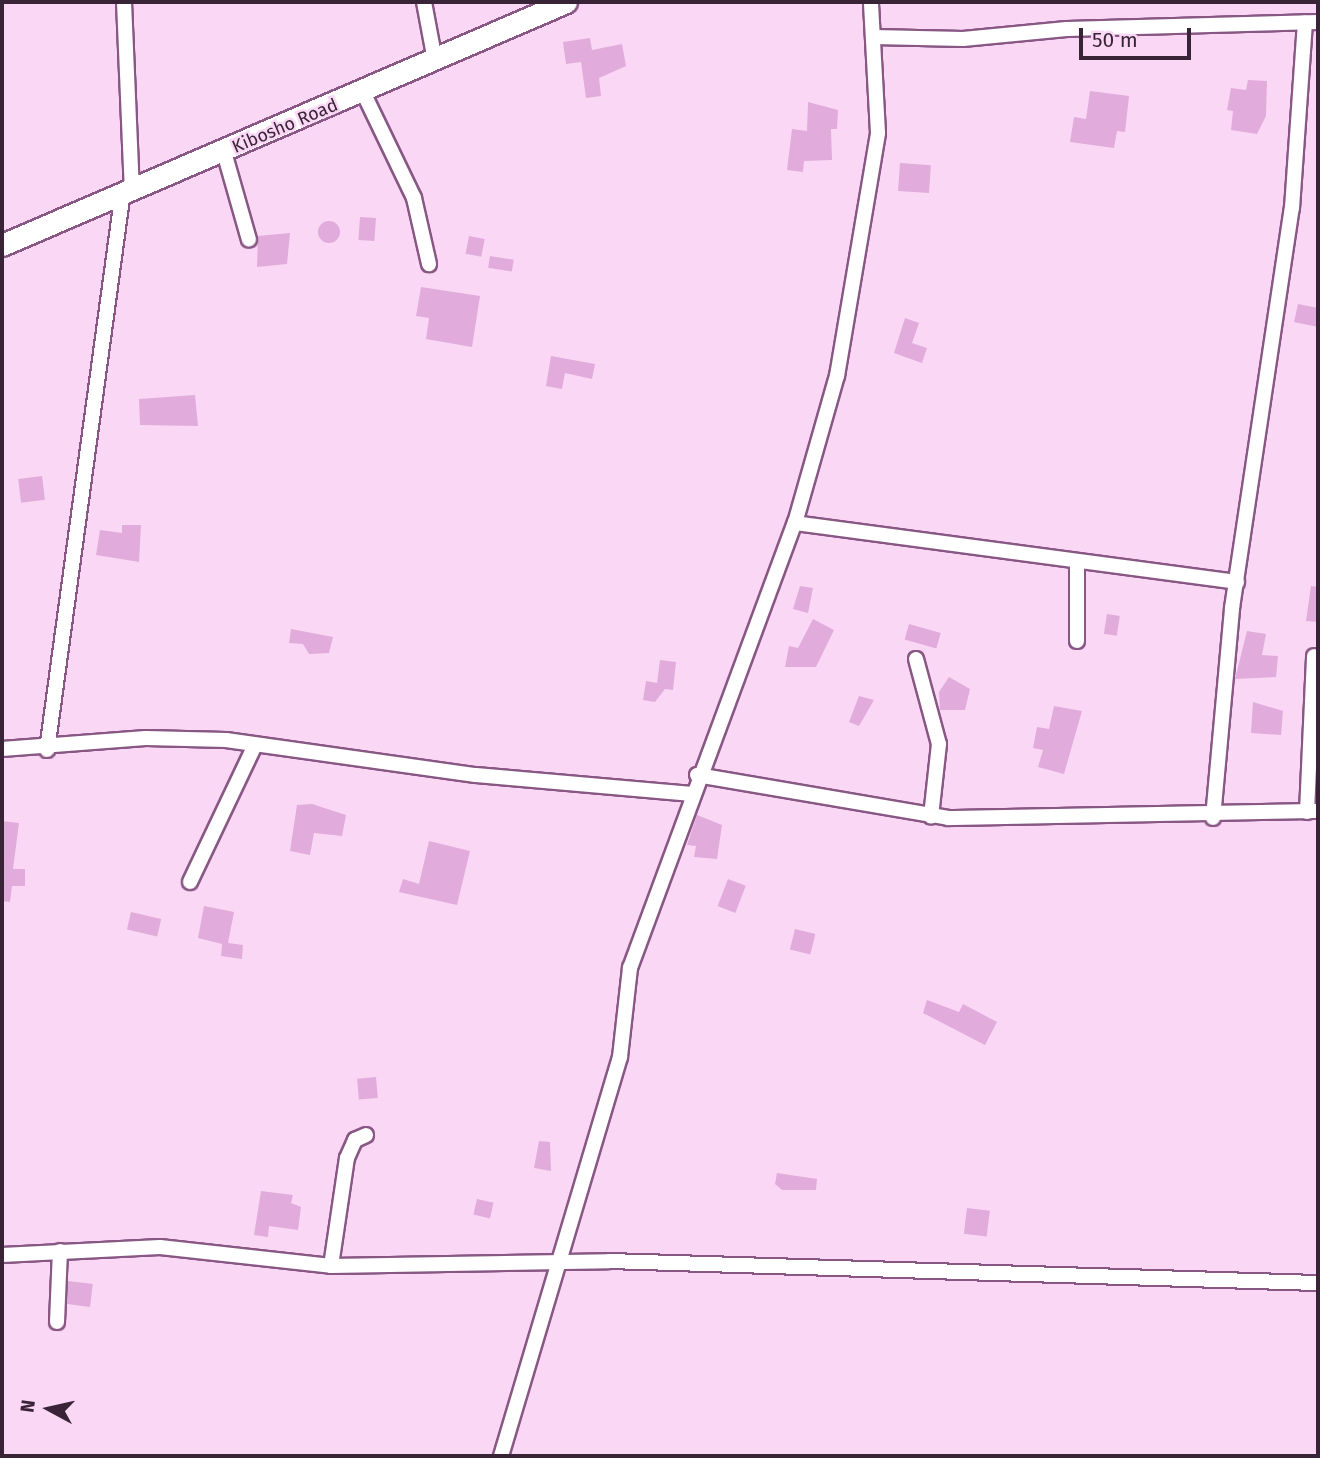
<!DOCTYPE html>
<html>
<head>
<meta charset="utf-8">
<style>
  body { margin:0 }
  #map { position:relative; width:1320px; height:1458px; overflow:hidden; background:#fad8f5; font-family:"Fira Sans",sans-serif }
  div>[style] { position:absolute }
  .building>* { inset:0; background:#e1abdb; transform-origin:0 0 }
  .round { border-radius:50% }
  .roads { filter:drop-shadow(2px 0 #885783) drop-shadow(-2px 0 #885783) drop-shadow(0 2px #885783) drop-shadow(0 -2px #885783) }
  .street>* { height:14px; margin:-7px; padding:0 7px; transform-origin:7px; border-radius:7px; background:#fff }
  .secondary>* { height:21px; margin:-10.5px; padding:0 10.5px; transform-origin:10.5px; border-radius:10.5px; background:#fff }
  span { translate:-50% -50%; white-space:nowrap; text-align:center; line-height:1.15; -webkit-text-stroke:5px #fad8f5; paint-order:stroke }
  .street-label { font-size:18px; color:#392437 }
  .frame { position:absolute; inset:0; border:4px solid #392437; pointer-events:none }
  .north { position:absolute; left:14px; top:1374px; width:70px; height:70px; -webkit-text-stroke:5px #fad8f5; paint-order:stroke; rotate:278deg; font-size:19px; font-weight:700; line-height:28px; text-align:center; color:#392437 }
  .north::after { content:''; display:block; margin:auto; width:24px; height:32px; background:#392437; clip-path:polygon(50% 0,100% 100%,50% 72%,0 100%) }
  .scale { position:absolute; left:1079px; top:28px; width:112px; height:32px; box-sizing:border-box; border:4px solid #392437; border-top:0; padding-left:9px; font-size:21px; line-height:24px; white-space:nowrap; color:#392437; -webkit-text-stroke:5px #fad8f5; paint-order:stroke }
</style>
</head>
<body>
<div id="map">
  <div class="building">
    <div style="clip-path:polygon(590px 38px,592px 50px,622px 44px,626px 66px,599px 78px,601px 96px,586px 98px,581px 62px,566px 64px,563px 42px)"></div>
    <div style="clip-path:polygon(1248px 80px,1267px 81px,1266px 116px,1257px 134px,1231px 130px,1233px 111px,1227px 110px,1231px 88px,1246px 90px)"></div>
    <div style="clip-path:polygon(1090px 91px,1129px 96px,1125px 132px,1117px 131px,1114px 148px,1070px 142px,1074px 117px,1086px 119px)"></div>
    <div style="clip-path:polygon(808px 102px,838px 110px,837px 129px,831px 129px,832px 160px,804px 161px,803px 172px,787px 170px,792px 129px,807px 131px)"></div>
    <div style="left:900px;top:163px;width:31px;height:28px;rotate:4deg"></div>
    <div style="left:360px;top:217px;width:16px;height:23px;rotate:4deg"></div>
    <div class="round" style="left:318px;top:221px;width:22px;height:22px"></div>
    <div style="clip-path:polygon(290px 233px,287px 264px,257px 267px,258px 236px)"></div>
    <div style="left:469px;top:236px;width:16px;height:18px;rotate:11deg"></div>
    <div style="left:490px;top:256px;width:24px;height:12px;rotate:9deg"></div>
    <div style="clip-path:polygon(421px 287px,480px 296px,472px 347px,426px 339px,429px 318px,416px 316px)"></div>
    <div style="clip-path:polygon(1298px 304px,1318px 308px,1318px 327px,1294px 322px)"></div>
    <div style="clip-path:polygon(905px 318px,919px 323px,912px 343px,927px 348px,922px 363px,894px 353px)"></div>
    <div style="clip-path:polygon(551px 356px,595px 364px,592px 379px,565px 373px,562px 389px,546px 386px)"></div>
    <div style="clip-path:polygon(195px 395px,198px 426px,140px 425px,139px 399px)"></div>
    <div style="left:42px;top:476px;width:24px;height:24px;rotate:83deg"></div>
    <div style="clip-path:polygon(122px 525px,141px 525px,139px 562px,96px 555px,100px 530px,122px 533px)"></div>
    <div style="clip-path:polygon(800px 586px,813px 588px,808px 613px,793px 609px)"></div>
    <div style="clip-path:polygon(1311px 586px,1318px 587px,1318px 622px,1306px 621px)"></div>
    <div style="left:1107px;top:614px;width:13px;height:20px;rotate:9deg"></div>
    <div style="clip-path:polygon(813px 619px,834px 630px,816px 667px,785px 667px,789px 646px,798px 648px)"></div>
    <div style="left:909px;top:624px;width:33px;height:16px;rotate:16deg"></div>
    <div style="clip-path:polygon(291px 629px,333px 637px,329px 653px,309px 654px,303px 644px,289px 643px)"></div>
    <div style="clip-path:polygon(1247px 631px,1266px 634px,1262px 655px,1278px 656px,1276px 677px,1235px 679px)"></div>
    <div style="clip-path:polygon(660px 660px,676px 662px,673px 690px,665px 689px,655px 702px,643px 700px,646px 681px,657px 683px)"></div>
    <div style="clip-path:polygon(949px 677px,970px 689px,965px 710px,940px 710px,939px 692px)"></div>
    <div style="clip-path:polygon(859px 696px,874px 700px,859px 726px,849px 722px)"></div>
    <div style="clip-path:polygon(1253px 702px,1283px 711px,1281px 735px,1251px 733px)"></div>
    <div style="clip-path:polygon(1054px 706px,1082px 711px,1064px 774px,1038px 767px,1043px 750px,1033px 748px,1037px 727px,1049px 729px)"></div>
    <div style="clip-path:polygon(312px 804px,346px 815px,342px 836px,314px 833px,310px 855px,290px 851px,297px 805px)"></div>
    <div style="clip-path:polygon(697px 815px,722px 825px,717px 859px,694px 857px,696px 846px,687px 845px)"></div>
    <div style="clip-path:polygon(2px 821px,19px 823px,13px 869px,25px 869px,25px 886px,12px 886px,10px 902px,2px 901px)"></div>
    <div style="clip-path:polygon(429px 841px,470px 851px,457px 905px,399px 892px,403px 879px,419px 884px)"></div>
    <div style="left:728px;top:879px;width:19px;height:29px;rotate:21deg"></div>
    <div style="clip-path:polygon(204px 906px,234px 912px,228px 943px,243px 945px,242px 959px,221px 956px,222px 944px,198px 938px)"></div>
    <div style="left:131px;top:912px;width:31px;height:18px;rotate:13deg"></div>
    <div style="left:795px;top:929px;width:21px;height:21px;rotate:14deg"></div>
    <div style="clip-path:polygon(927px 1000px,959px 1012px,963px 1004px,997px 1022px,985px 1045px,923px 1013px)"></div>
    <div style="left:376px;top:1077px;width:21px;height:19px;rotate:85deg"></div>
    <div style="clip-path:polygon(539px 1141px,550px 1142px,551px 1171px,534px 1168px)"></div>
    <div style="clip-path:polygon(777px 1173px,817px 1179px,816px 1190px,782px 1190px,775px 1184px)"></div>
    <div style="clip-path:polygon(261px 1191px,293px 1195px,291px 1203px,301px 1207px,298px 1230px,269px 1226px,268px 1237px,254px 1235px)"></div>
    <div style="left:477px;top:1199px;width:17px;height:16px;rotate:13deg"></div>
    <div style="left:967px;top:1208px;width:23px;height:26px;rotate:7deg"></div>
    <div style="left:68px;top:1281px;width:25px;height:23px;rotate:7deg"></div>
  </div>
  <div class="roads">
    <div class="street">
      <div style="left:124px;top:2px;width:191px;rotate:87.6deg"></div>
      <div style="left:424px;top:2px;width:60px;rotate:79.4deg"></div>
      <div style="left:874px;top:37px;width:89px;rotate:1.3deg"></div>
      <div style="left:963px;top:39px;width:104px;rotate:-5.5deg"></div>
      <div style="left:1067px;top:29px;width:251px;rotate:-1.6deg"></div>
      <div style="left:363px;top:92px;width:118px;rotate:64.3deg"></div>
      <div style="left:414px;top:198px;width:68px;rotate:77.2deg"></div>
      <div style="left:224px;top:152px;width:91px;rotate:74.1deg"></div>
      <div style="left:795px;top:523px;width:446px;rotate:7.6deg"></div>
      <div style="left:1077px;top:641px;width:79px;rotate:-90deg"></div>
      <div style="left:916px;top:659px;width:88px;rotate:74.9deg"></div>
      <div style="left:939px;top:744px;width:73px;rotate:96.3deg"></div>
      <div style="left:2px;top:749px;width:144px;rotate:-4.4deg"></div>
      <div style="left:146px;top:738px;width:80px;rotate:1.4deg"></div>
      <div style="left:226px;top:740px;width:252px;rotate:8deg"></div>
      <div style="left:476px;top:775px;width:217px;rotate:5deg"></div>
      <div style="left:47px;top:750px;width:557px;rotate:-82.26deg"></div>
      <div style="left:697px;top:775px;width:255px;rotate:9.7deg"></div>
      <div style="left:948px;top:818px;width:370px;rotate:-1.1deg"></div>
      <div style="left:1307px;top:812px;width:156px;rotate:-87.4deg"></div>
      <div style="left:1213px;top:818px;width:211px;rotate:-84.8deg"></div>
      <div style="left:1232px;top:608px;width:404px;rotate:-81.5deg"></div>
      <div style="left:1292px;top:208px;width:186px;rotate:-86deg"></div>
      <div style="left:190px;top:882px;width:152px;rotate:-64.6deg"></div>
      <div style="left:2px;top:1255px;width:158px;rotate:-2.9deg"></div>
      <div style="left:160px;top:1247px;width:172px;rotate:6.3deg"></div>
      <div style="left:331px;top:1266px;width:278px;rotate:-1deg"></div>
      <div style="left:609px;top:1261px;width:709px;rotate:1.78deg"></div>
      <div style="left:331px;top:1266px;width:109px;rotate:-81.6deg"></div>
      <div style="left:347px;top:1158px;width:20px;rotate:-66deg"></div>
      <div style="left:355px;top:1140px;width:12px;rotate:-24deg"></div>
      <div style="left:57px;top:1322px;width:71px;rotate:-87.6deg"></div>
      <div style="left:501px;top:1456px;width:416px;rotate:-73.4deg"></div>
      <div style="left:620px;top:1057px;width:90px;rotate:-83.6deg"></div>
      <div style="left:630px;top:968px;width:475px;rotate:-69.7deg"></div>
      <div style="left:795px;top:523px;width:153px;rotate:-74.1deg"></div>
      <div style="left:837px;top:376px;width:246px;rotate:-80.4deg"></div>
      <div style="left:878px;top:133px;width:131px;rotate:-93.1deg"></div>
    </div>
    <div class="secondary">
      <div style="left:2px;top:245px;width:614px;rotate:-23.31deg"></div>
    </div>
  </div>
  <div class="street-label">
    <span style="left:285px;top:126px;rotate:-23deg">Kibosho Road</span>
  </div>
  <div class="frame"></div>
  <div class="north">N</div>
  <div class="scale">50 m</div>
</div>
</body>
</html>
